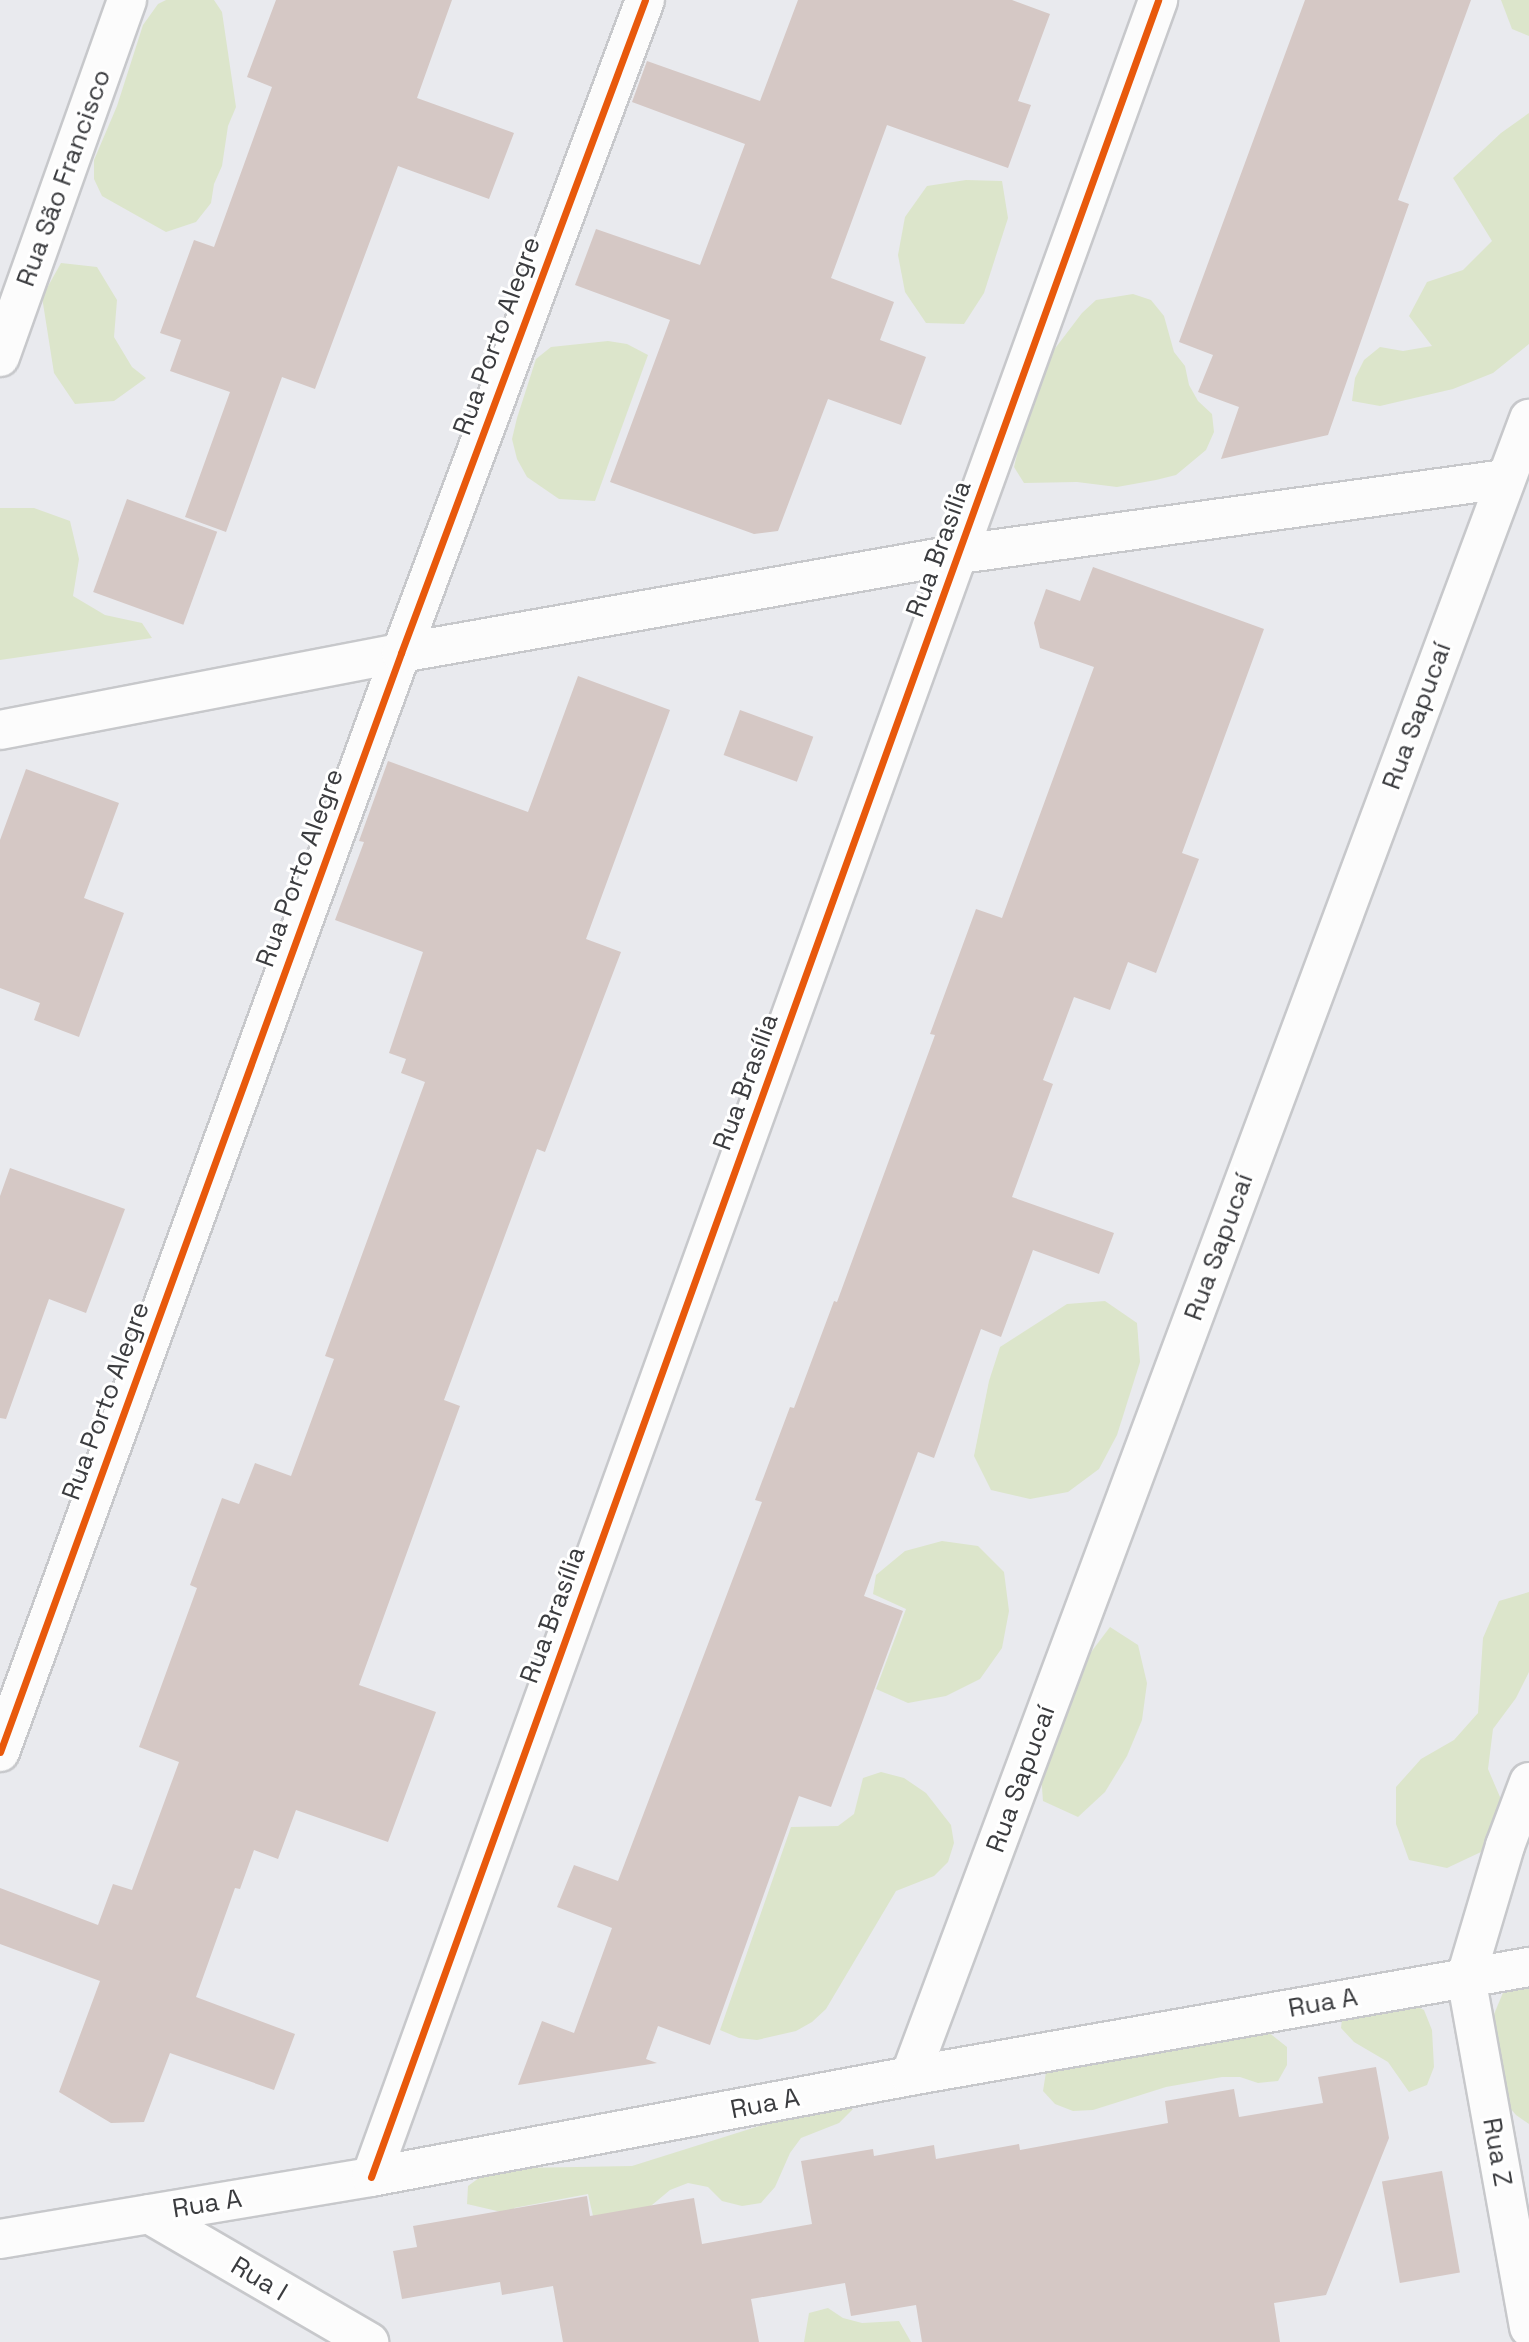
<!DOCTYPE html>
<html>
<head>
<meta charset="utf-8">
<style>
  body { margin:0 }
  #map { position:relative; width:1529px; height:2342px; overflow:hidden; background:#e9eaee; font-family:"Space Grotesk",sans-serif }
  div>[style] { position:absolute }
  .green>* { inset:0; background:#dce5cb }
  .building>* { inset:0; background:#d5c8c5; transform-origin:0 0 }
  .roads { filter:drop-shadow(2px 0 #c7c8cb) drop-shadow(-2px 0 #c7c8cb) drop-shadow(0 2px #c7c8cb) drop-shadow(0 -2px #c7c8cb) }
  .minor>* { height:38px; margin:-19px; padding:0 19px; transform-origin:19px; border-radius:19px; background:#fcfcfc }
  .cycleway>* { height:7px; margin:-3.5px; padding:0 3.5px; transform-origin:3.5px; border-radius:3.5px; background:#e8590c }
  span { translate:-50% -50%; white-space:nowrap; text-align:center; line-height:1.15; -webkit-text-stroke:6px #fff; paint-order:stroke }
  .street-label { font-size:26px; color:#3b3c3f }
</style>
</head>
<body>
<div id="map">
  <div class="green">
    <div style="clip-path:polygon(166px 0,214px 0,222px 12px,236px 107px,228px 126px,222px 166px,214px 184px,211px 203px,196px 222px,166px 232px,102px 196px,94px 179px,94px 160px,117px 106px,143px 25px,158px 4px)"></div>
    <div style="clip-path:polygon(1501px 0,1529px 0,1529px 36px,1512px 29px)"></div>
    <div style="clip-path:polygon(1529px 113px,1529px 344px,1493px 373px,1453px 389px,1380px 406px,1352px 401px,1355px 378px,1364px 360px,1380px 347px,1403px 351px,1432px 346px,1409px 316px,1427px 282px,1463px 270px,1492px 241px,1453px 178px,1501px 133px)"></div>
    <div style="clip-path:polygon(966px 180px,1002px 181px,1008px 218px,984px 293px,964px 324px,926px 323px,905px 292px,898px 255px,905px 217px,927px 186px)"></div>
    <div style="clip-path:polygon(61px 263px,97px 267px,117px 300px,114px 337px,132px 367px,146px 378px,114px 401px,75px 404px,54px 373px,42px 297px)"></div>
    <div style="clip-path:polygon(1133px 294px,1151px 300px,1164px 316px,1174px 352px,1185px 366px,1189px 385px,1198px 401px,1212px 414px,1214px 432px,1206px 450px,1176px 475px,1156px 480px,1117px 487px,1077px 482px,1024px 483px,1014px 467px,1032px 392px,1047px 359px,1082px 313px,1096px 300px)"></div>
    <div style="clip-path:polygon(608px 341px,627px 344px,648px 355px,595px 501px,559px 499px,527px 477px,517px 459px,512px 439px,517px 418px,536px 359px,551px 347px)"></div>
    <div style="clip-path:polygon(0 508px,34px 508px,70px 521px,79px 559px,73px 596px,105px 615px,142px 623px,152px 638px,0 660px)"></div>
    <div style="clip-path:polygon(1105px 1301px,1137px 1323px,1140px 1362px,1117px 1435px,1099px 1469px,1068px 1492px,1030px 1499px,991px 1490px,974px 1456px,989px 1381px,1000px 1347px,1067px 1304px)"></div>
    <div style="clip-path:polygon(942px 1541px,978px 1546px,1004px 1572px,1009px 1611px,1002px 1648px,980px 1679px,946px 1696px,908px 1703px,876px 1689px,906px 1609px,873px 1594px,876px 1575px,905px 1551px)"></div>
    <div style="clip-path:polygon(1529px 1592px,1529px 1672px,1516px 1698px,1493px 1729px,1488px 1769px,1503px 1804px,1481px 1852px,1447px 1868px,1409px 1860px,1396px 1824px,1396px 1787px,1421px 1759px,1454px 1740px,1478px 1713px,1483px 1638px,1499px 1601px)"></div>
    <div style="clip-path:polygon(1110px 1627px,1138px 1645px,1147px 1683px,1142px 1720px,1127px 1756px,1105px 1792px,1078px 1817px,1043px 1801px,1040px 1761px,1079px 1668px)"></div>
    <div style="clip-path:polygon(881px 1772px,904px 1778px,926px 1793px,951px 1825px,954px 1843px,948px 1862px,934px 1876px,896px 1891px,826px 2009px,812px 2022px,796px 2031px,757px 2040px,739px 2038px,720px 2030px,791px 1827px,838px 1826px,854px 1814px,863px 1778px)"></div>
    <div style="clip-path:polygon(1529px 1976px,1529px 2124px,1516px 2115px,1504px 2101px,1489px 2026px,1505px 1988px)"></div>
    <div style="clip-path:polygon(1401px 1999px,1424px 2010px,1432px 2030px,1434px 2067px,1427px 2085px,1409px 2092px,1388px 2062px,1354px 2042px,1341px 2028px,1343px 2010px)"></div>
    <div style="clip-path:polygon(1263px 2028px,1287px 2047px,1287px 2065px,1278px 2081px,1258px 2083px,1240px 2077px,1222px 2077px,1166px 2087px,1093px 2110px,1073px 2111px,1055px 2104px,1043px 2091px,1046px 2072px,1059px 2056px)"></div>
    <div style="clip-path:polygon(836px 2102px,853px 2109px,839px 2123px,801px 2138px,790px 2153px,775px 2187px,761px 2203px,742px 2206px,722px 2201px,708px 2187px,688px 2183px,670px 2190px,640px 2215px,593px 2216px,588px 2194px,514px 2208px,514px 2215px,467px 2204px,468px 2186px,483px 2175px,521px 2168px,632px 2166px)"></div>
    <div style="clip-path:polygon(828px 2308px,843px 2318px,862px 2323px,899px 2321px,911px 2342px,804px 2342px,809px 2313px)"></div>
  </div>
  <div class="building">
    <div style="clip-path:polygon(276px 0,452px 0,417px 98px,514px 133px,489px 199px,398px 166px,315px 389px,282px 377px,226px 532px,185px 517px,230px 392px,170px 371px,181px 340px,160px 333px,194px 240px,214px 247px,272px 87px,247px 77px)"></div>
    <div style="clip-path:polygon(798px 0,1012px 0,1050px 14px,1018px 101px,1031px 105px,1008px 168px,887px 125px,831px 278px,894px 302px,880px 340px,926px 357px,901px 425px,828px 399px,778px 531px,754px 534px,610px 482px,670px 320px,575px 285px,596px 229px,700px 265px,745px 144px,632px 102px,647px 61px,760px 101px)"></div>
    <div style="clip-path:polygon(1305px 0,1471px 0,1398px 200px,1409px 204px,1328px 435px,1221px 459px,1239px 407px,1198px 392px,1213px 355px,1179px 342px)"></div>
    <div style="left:127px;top:499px;width:96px;height:99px;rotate:20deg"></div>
    <div style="clip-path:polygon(1093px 567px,1264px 629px,1182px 853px,1199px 859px,1156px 973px,1128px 962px,1110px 1010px,1074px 997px,1043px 1080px,1053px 1084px,1012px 1197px,1114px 1233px,1099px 1274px,1033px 1250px,1001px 1337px,981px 1329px,934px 1458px,918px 1452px,864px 1596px,903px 1611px,831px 1807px,799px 1796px,710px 2045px,658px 2026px,646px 2059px,657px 2063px,518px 2085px,542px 2021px,574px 2033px,612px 1928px,557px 1907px,574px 1865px,618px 1881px,762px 1502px,755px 1500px,790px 1407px,794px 1408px,834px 1301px,837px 1302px,935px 1035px,930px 1034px,976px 909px,1002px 918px,1094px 667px,1040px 648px,1034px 623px,1046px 589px,1080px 601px)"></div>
    <div style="clip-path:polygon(578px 676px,670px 710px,586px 939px,621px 952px,545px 1152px,537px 1149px,444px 1400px,460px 1406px,359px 1685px,436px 1712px,388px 1842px,296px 1810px,278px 1859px,254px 1850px,240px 1889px,235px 1888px,196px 1997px,295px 2034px,274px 2090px,170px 2053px,144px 2122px,111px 2123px,59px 2092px,100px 1981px,0 1944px,0 1888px,98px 1925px,113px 1884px,132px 1890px,179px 1762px,139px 1747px,197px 1588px,190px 1585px,222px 1498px,239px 1504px,255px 1463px,291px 1476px,334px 1359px,325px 1356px,425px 1082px,401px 1073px,406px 1059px,389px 1053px,423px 952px,335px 920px,364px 842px,359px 841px,388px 761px,528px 812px)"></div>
    <div style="left:740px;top:710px;width:78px;height:48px;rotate:20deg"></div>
    <div style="clip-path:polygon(26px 769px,119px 803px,84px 898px,124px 913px,79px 1037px,34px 1020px,40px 1003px,0 988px,0 840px)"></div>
    <div style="clip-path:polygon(10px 1168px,125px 1209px,86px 1313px,49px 1299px,6px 1419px,0 1418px,0 1196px)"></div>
    <div style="clip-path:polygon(1376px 2067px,1389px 2138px,1326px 2295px,1274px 2303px,1280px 2342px,922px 2342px,916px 2305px,851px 2316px,845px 2283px,751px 2299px,759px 2342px,563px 2342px,553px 2286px,502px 2295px,500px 2282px,402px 2299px,393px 2251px,417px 2247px,413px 2226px,587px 2196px,590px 2216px,694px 2198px,702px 2244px,812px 2224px,801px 2161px,873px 2149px,874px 2156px,934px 2145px,936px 2159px,1019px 2144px,1020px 2150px,1168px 2123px,1165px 2101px,1234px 2089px,1239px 2117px,1323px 2103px,1318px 2077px)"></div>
    <div style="left:1442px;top:2171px;width:103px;height:61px;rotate:80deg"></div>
  </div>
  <div class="roads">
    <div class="minor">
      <div style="left:0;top:357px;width:379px;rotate:-70.4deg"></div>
      <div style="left:0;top:730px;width:408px;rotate:-10.9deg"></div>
      <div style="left:401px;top:653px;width:568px;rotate:-10.04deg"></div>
      <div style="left:960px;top:554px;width:550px;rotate:-7.84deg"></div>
      <div style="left:0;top:1752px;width:1170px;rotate:-69.95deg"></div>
      <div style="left:401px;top:653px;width:697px;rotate:-69.51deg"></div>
      <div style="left:1529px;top:1782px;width:68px;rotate:110.6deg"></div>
      <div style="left:1505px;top:1846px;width:137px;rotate:106.6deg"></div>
      <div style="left:1466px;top:1977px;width:356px;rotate:79.8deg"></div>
      <div style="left:910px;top:2076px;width:1769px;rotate:-69.52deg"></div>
      <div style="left:371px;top:2177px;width:2315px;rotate:-70.12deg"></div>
      <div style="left:149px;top:2214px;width:255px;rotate:30.2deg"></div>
      <div style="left:0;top:2239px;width:376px;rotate:-9.5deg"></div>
      <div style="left:371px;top:2177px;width:548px;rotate:-10.61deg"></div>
      <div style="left:910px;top:2076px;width:629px;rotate:-9.99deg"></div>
    </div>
  </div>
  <div class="cycleway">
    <div style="left:0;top:1752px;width:1170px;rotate:-69.95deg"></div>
    <div style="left:401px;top:653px;width:697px;rotate:-69.51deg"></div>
    <div style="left:371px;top:2177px;width:2315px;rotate:-70.12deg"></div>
  </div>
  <div class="street-label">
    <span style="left:64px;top:178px;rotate:-70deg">Rua São Francisco</span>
    <span style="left:497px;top:336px;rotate:-70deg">Rua Porto Alegre</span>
    <span style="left:939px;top:549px;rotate:-70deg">Rua Brasília</span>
    <span style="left:1417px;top:716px;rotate:-70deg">Rua Sapucaí</span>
    <span style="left:300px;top:868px;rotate:-70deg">Rua Porto Alegre</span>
    <span style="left:746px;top:1082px;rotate:-70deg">Rua Brasília</span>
    <span style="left:1219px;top:1247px;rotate:-70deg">Rua Sapucaí</span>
    <span style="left:106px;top:1401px;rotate:-70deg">Rua Porto Alegre</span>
    <span style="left:553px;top:1615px;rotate:-70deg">Rua Brasília</span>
    <span style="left:1021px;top:1779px;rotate:-70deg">Rua Sapucaí</span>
    <span style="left:1323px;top:2003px;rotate:-10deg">Rua A</span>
    <span style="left:765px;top:2104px;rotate:-11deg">Rua A</span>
    <span style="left:1497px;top:2152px;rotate:80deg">Rua Z</span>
    <span style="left:207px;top:2204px;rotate:-9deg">Rua A</span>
    <span style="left:259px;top:2279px;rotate:31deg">Rua I</span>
  </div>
</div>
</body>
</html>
